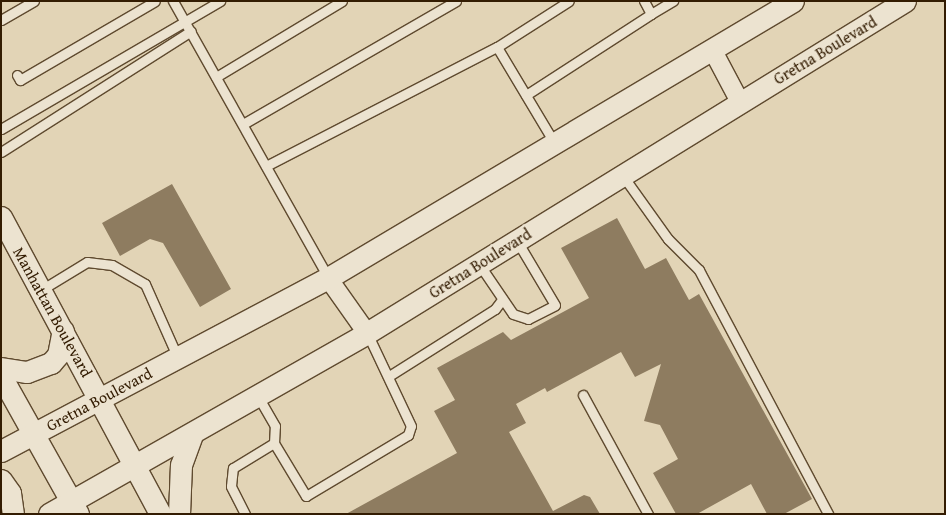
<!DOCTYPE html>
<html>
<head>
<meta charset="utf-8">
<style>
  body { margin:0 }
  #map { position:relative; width:946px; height:515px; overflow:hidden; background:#e2d4b6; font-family:"Gentium Book Plus",serif }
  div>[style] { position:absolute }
  .building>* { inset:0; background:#8e7c60 }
  .roads { filter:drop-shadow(1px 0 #5f4a2f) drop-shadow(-1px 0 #5f4a2f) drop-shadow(0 1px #5f4a2f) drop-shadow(0 -1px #5f4a2f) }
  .service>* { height:9px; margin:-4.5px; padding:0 4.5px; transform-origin:4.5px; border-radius:4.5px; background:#ece3d0 }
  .minor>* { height:18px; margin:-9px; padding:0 9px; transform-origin:9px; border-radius:9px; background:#ece3d0 }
  .tertiary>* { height:21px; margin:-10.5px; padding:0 10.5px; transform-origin:10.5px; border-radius:10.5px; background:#ece3d0 }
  span { translate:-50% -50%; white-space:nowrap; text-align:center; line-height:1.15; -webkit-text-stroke:5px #ece3d0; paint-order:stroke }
  .street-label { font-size:16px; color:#331c02 }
  .frame { position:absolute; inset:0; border:2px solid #331c02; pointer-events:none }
</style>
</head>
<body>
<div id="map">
  <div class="building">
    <div style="clip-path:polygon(172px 184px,231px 289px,200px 307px,163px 243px,150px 239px,120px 256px,102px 223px)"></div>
    <div style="clip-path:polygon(617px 218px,645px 269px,666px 258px,689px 300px,699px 294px,812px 499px,784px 514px,767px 514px,751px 484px,697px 514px,676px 514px,653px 473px,678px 459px,660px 425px,644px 421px,661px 364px,635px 377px,621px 352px,547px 392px,545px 388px,516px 404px,526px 423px,509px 432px,553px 511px,584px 495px,590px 497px,600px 514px,346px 514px,457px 453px,434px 411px,455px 400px,437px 368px,503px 332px,511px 340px,589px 298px,561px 248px)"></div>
  </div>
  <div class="roads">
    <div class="service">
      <div style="left:173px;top:1px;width:317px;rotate:60.7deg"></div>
      <div style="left:651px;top:14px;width:26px;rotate:-31deg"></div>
      <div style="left:1px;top:20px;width:38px;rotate:-30deg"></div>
      <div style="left:17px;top:75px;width:6px;rotate:59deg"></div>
      <div style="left:20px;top:80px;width:156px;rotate:-30.3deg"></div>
      <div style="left:216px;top:77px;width:147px;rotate:-31.1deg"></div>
      <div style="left:526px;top:95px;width:149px;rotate:-32.9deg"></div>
      <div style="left:651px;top:14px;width:15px;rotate:-118deg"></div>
      <div style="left:243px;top:124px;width:246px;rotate:-30deg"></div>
      <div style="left:1px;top:129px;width:254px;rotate:-30.3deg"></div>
      <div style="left:555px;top:144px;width:113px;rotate:-120.9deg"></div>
      <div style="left:497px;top:47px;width:85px;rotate:-32.6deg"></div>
      <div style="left:1px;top:152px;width:225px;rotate:-32.5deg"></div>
      <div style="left:266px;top:166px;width:260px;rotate:-27.3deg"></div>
      <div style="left:623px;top:176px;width:77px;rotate:54.5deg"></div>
      <div style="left:668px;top:239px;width:44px;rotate:45deg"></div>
      <div style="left:699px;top:270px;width:276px;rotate:62.1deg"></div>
      <div style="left:479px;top:264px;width:60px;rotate:55.8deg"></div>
      <div style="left:513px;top:314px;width:16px;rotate:18deg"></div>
      <div style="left:528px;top:319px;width:30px;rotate:-27deg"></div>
      <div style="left:555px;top:305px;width:74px;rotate:-120.7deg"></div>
      <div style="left:41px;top:290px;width:54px;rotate:-31.3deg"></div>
      <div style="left:87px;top:262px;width:25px;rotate:7deg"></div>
      <div style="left:112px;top:265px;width:38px;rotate:30deg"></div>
      <div style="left:145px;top:284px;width:81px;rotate:66deg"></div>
      <div style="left:389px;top:376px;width:125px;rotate:-32.3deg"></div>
      <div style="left:495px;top:309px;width:10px;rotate:-53deg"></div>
      <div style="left:583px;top:395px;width:136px;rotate:61.4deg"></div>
      <div style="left:274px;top:443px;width:62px;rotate:58.9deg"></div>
      <div style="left:306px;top:496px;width:119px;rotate:-30.9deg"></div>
      <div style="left:408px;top:435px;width:9px;rotate:-72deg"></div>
      <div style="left:411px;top:426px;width:103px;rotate:-115.3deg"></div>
      <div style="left:245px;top:514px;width:31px;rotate:-117deg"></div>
      <div style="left:231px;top:486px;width:18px;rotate:-84deg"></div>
      <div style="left:233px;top:468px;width:48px;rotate:-31.4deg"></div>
      <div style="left:274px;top:443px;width:17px;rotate:-87deg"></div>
      <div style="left:275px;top:426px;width:34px;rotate:-120deg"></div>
    </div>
    <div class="minor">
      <div style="left:713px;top:51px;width:58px;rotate:62.1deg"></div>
      <div style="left:328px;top:278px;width:67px;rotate:54.7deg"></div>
    </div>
    <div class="tertiary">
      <div style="left:1px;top:217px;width:337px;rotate:61.8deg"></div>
      <div style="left:1px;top:368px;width:26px;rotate:9deg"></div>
      <div style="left:27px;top:372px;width:26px;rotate:-21deg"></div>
      <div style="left:51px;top:363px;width:11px;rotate:-49deg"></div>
      <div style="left:58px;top:355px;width:25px;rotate:-79deg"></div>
      <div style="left:1px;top:376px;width:158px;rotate:60.8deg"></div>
      <div style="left:1px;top:451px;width:370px;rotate:-27.9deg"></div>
      <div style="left:328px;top:278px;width:541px;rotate:-30.78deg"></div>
      <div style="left:1px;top:480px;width:16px;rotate:55deg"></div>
      <div style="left:10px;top:493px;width:21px;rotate:82deg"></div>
      <div style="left:49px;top:514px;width:366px;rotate:-29.6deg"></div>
      <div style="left:367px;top:333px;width:632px;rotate:-31.68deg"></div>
      <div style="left:179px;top:514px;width:49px;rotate:-87.7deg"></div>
      <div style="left:181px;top:465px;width:33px;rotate:-70deg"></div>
    </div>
  </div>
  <div class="street-label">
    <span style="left:825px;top:50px;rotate:-31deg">Gretna Boulevard</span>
    <span style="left:480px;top:263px;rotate:-32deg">Gretna Boulevard</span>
    <span style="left:53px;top:312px;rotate:61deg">Manhattan Boulevard</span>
    <span style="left:99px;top:399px;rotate:-28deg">Gretna Boulevard</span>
  </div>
  <div class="frame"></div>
</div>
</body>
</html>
